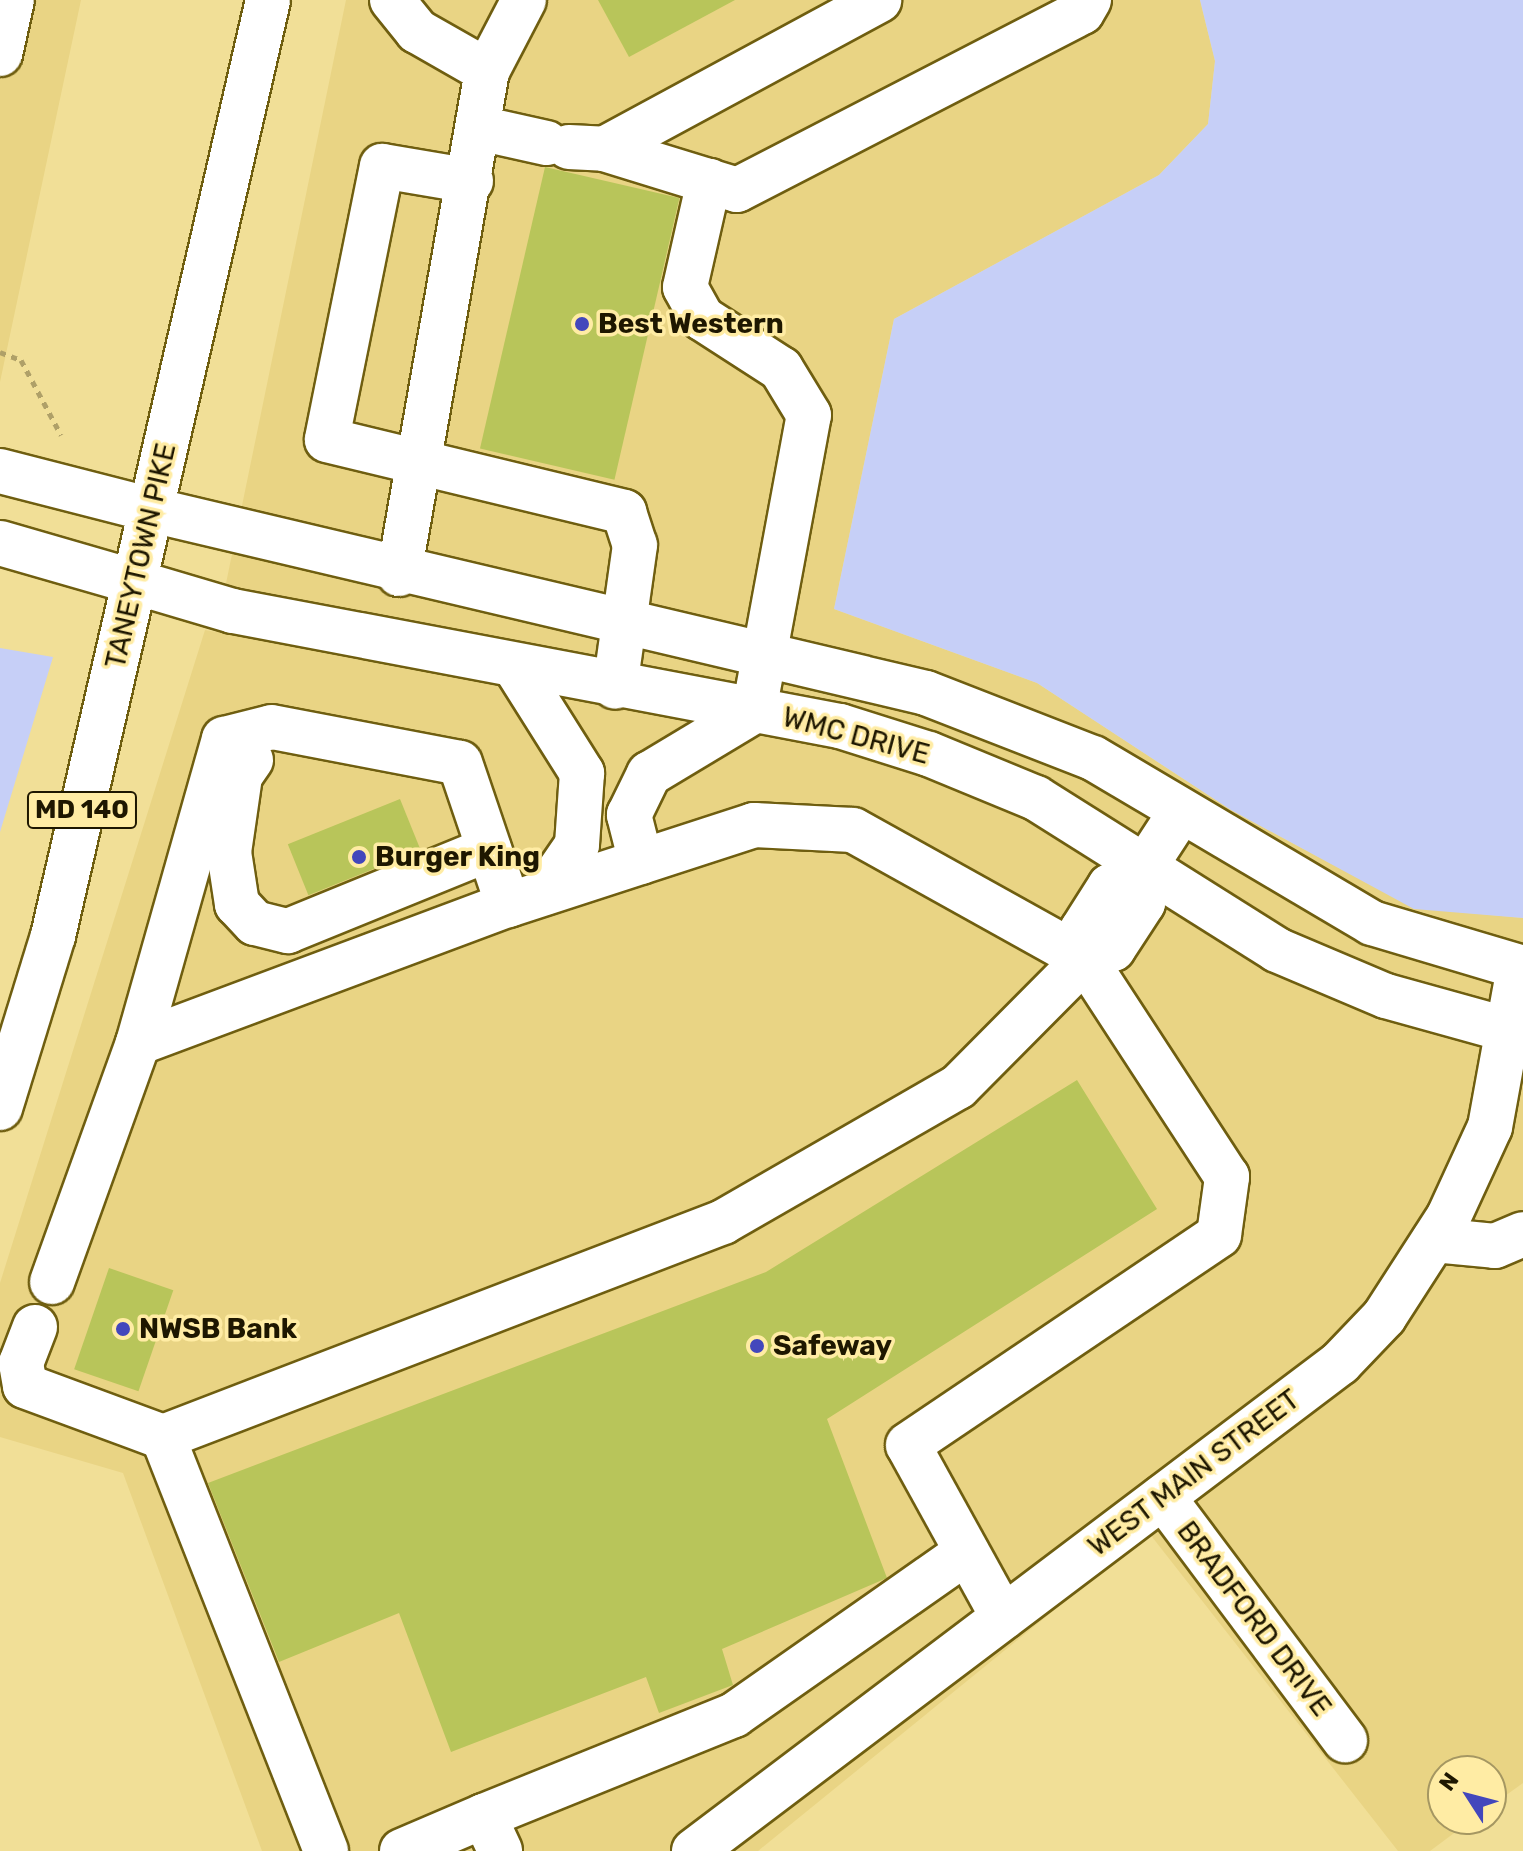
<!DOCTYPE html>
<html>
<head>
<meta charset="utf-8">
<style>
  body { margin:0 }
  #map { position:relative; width:1523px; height:1851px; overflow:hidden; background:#f1df97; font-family:Rubik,sans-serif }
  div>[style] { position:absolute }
  .built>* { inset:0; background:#e9d484 }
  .green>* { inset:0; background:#c6cff7 }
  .building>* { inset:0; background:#b8c55a; transform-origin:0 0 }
  .path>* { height:5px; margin-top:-2.5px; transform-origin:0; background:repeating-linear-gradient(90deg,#afa068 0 6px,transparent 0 12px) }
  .roads { filter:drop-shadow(2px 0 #6f5e10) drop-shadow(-2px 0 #6f5e10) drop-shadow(0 2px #6f5e10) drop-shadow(0 -2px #6f5e10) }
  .minor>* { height:44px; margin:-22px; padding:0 22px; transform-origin:22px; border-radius:22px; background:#fff }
  .major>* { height:44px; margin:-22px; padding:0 22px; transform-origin:22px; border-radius:22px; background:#fff }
  .highway>* { height:44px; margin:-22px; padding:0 22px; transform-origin:22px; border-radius:22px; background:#fff }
  .dots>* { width:22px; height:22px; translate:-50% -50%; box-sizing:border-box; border:4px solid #ffeca4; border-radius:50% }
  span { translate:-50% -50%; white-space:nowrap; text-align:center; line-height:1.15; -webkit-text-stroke:7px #ffeca4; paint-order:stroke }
  .shield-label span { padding:2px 6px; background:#ffeca4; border:2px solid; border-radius:6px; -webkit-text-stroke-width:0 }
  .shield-label { font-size:26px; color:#1e1700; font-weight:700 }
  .poi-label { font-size:28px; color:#1e1700; font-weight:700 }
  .left { translate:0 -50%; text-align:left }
  .street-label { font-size:28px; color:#1e1700 }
  .north { position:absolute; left:1427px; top:1755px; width:80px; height:80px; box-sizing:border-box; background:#ffeca4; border:2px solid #a59762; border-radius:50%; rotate:306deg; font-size:22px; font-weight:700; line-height:32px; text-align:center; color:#1e1700 }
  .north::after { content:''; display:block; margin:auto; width:28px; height:36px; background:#4347bc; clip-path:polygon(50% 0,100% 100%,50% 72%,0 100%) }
</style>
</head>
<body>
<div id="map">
  <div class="built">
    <div style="clip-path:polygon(0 0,81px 0,0 382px)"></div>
    <div style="clip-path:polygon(346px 0,1200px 0,1215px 61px,1208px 124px,1159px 175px,894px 319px,834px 609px,1037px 683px,1231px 810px,1414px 908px,1523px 918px,1523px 1783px,1491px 1806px,1491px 1771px,1443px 1771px,1443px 1819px,1473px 1819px,1430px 1851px,1398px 1851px,1149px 1533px,758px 1851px,262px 1851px,123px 1473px,0 1437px,0 1283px,205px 630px,216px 632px)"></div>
  </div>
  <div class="green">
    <div style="clip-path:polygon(1200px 0,1523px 0,1523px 918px,1414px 909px,1231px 810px,1037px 683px,834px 609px,894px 319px,1159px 175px,1208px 124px,1215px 61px)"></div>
    <div style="clip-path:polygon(0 648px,53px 657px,0 832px)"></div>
  </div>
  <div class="building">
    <div style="clip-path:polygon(598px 0,735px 0,629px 57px)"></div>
    <div style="left:545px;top:167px;width:138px;height:289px;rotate:13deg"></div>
    <div style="left:400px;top:799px;width:55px;height:121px;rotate:68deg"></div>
    <div style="clip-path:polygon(1077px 1080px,1157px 1209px,827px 1419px,887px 1578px,722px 1649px,733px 1685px,659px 1713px,646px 1677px,451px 1752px,399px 1613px,279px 1662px,208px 1483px,766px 1272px)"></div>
    <div style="left:109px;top:1268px;width:68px;height:107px;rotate:19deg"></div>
  </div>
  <div class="path">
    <div style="left:0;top:352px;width:22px;rotate:21deg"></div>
    <div style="left:21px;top:360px;width:85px;rotate:61.9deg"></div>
  </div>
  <div class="roads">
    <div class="minor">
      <div style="left:392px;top:0;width:40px;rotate:51deg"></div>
      <div style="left:417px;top:31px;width:81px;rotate:29.7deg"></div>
      <div style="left:0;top:54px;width:55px;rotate:-77.5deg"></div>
      <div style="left:479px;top:128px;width:69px;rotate:12.6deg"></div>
      <div style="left:569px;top:147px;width:35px;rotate:3deg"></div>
      <div style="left:604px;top:149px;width:139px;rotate:17.1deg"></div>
      <div style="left:737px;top:190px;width:388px;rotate:-27.3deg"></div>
      <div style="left:1082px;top:12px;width:14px;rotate:-60deg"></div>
      <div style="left:604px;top:149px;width:313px;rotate:-28.4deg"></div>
      <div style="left:471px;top:181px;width:90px;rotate:-170.4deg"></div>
      <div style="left:382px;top:166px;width:279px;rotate:101.4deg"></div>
      <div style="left:327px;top:440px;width:306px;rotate:13.6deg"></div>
      <div style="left:624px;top:512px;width:35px;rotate:72deg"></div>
      <div style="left:635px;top:545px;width:143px;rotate:98deg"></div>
      <div style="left:0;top:471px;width:157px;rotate:14.4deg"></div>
      <div style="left:0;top:543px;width:141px;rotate:16.1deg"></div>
      <div style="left:399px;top:574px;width:511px;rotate:-80.08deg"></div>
      <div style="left:487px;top:71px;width:80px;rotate:-62.5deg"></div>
      <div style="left:514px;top:665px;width:128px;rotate:57.8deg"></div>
      <div style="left:582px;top:773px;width:72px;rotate:94deg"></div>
      <div style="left:577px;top:845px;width:58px;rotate:124.5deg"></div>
      <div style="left:251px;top:760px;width:19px;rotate:125deg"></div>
      <div style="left:240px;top:776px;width:77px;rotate:98.2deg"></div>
      <div style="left:229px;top:852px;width:53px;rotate:81.3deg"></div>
      <div style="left:237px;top:904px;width:26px;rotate:47deg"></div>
      <div style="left:255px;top:923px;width:34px;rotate:14deg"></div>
      <div style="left:288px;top:931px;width:217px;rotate:-22.2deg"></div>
      <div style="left:641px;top:862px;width:49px;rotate:-104.3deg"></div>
      <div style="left:629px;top:815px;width:46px;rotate:-64deg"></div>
      <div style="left:649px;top:774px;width:122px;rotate:-31deg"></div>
      <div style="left:754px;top:711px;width:301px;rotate:-79.5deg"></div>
      <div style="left:809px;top:415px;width:54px;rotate:-121.3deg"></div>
      <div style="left:781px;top:369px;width:94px;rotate:-147.2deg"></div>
      <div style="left:702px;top:318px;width:35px;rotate:-119deg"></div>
      <div style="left:685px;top:287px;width:109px;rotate:-77.2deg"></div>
      <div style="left:138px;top:1043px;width:395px;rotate:-20.5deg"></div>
      <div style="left:508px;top:905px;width:259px;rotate:-18deg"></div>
      <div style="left:754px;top:825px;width:99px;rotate:2.9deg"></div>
      <div style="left:853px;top:830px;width:265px;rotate:29.1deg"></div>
      <div style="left:1434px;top:1240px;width:61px;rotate:5.6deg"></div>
      <div style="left:1495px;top:1246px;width:30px;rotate:-23deg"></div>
      <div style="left:52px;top:1282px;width:254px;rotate:-70.2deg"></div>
      <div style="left:138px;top:1043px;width:316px;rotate:-74.2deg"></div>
      <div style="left:224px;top:739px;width:49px;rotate:-14deg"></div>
      <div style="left:272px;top:727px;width:191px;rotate:10.8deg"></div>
      <div style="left:460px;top:763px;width:150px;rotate:71.3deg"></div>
      <div style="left:35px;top:1327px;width:39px;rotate:111deg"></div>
      <div style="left:21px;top:1363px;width:23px;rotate:80deg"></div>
      <div style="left:25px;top:1386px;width:147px;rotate:20.3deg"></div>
      <div style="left:163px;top:1437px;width:600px;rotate:-21deg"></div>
      <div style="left:723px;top:1222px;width:271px;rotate:-29.9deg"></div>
      <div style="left:958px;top:1087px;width:180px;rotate:-45.2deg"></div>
      <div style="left:1085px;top:959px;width:30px;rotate:-20deg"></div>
      <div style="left:1113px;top:949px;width:55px;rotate:-56.9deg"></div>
      <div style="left:1143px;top:903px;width:22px;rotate:-111deg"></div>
      <div style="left:163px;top:1437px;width:445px;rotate:68.5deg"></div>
      <div style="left:1163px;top:1497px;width:304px;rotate:53.2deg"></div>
      <div style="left:1003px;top:1617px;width:196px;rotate:-118.9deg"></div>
      <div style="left:908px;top:1445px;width:375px;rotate:-34deg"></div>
      <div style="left:1219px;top:1235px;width:59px;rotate:-82.1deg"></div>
      <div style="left:1227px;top:1177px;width:260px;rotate:-123.1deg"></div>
      <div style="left:1085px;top:959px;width:29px;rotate:-96deg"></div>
      <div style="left:1082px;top:930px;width:52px;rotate:-57.5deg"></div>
      <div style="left:1110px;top:886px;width:25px;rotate:-9deg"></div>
      <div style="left:1135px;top:882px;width:82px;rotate:-56.9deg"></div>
      <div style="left:484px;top:1816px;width:270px;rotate:-22deg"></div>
      <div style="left:734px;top:1715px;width:284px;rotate:-35deg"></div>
      <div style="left:402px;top:1851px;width:89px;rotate:-23.1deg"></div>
      <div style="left:484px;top:1816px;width:38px;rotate:65deg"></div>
      <div style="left:694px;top:1851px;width:810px;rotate:-37.07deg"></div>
      <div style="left:1340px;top:1363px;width:64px;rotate:-46.3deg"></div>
      <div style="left:1384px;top:1317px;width:120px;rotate:-57.2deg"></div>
      <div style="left:1449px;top:1216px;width:98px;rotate:-65.3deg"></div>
      <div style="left:1490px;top:1127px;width:162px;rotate:-79.7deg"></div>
    </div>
    <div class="major">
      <div style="left:152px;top:510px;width:795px;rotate:13.3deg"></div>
      <div style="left:926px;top:693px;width:179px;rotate:21.3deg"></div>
      <div style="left:1093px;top:758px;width:324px;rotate:30.6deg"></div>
      <div style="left:1372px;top:923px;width:158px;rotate:16.6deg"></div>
      <div style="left:135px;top:582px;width:102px;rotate:16.5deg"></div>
      <div style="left:233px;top:611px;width:618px;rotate:10.73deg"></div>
      <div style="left:840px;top:726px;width:93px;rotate:17.5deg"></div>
      <div style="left:929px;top:754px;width:116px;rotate:22.4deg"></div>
      <div style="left:1036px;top:798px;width:285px;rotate:32.2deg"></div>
      <div style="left:1277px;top:950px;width:118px;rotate:22.9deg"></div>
      <div style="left:1386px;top:996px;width:142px;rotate:15.5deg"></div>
    </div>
    <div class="highway">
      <div style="left:0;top:1108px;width:180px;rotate:-72.9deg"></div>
      <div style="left:53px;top:936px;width:960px;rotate:-77.06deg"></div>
    </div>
  </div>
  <div class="dots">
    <div style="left:582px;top:324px;background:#4347bc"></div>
    <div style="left:359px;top:857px;background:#4347bc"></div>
    <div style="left:123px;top:1329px;background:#4347bc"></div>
    <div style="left:757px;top:1346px;background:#4347bc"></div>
  </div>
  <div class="shield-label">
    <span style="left:82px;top:810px">MD 140</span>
  </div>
  <div class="poi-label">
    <span class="left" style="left:598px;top:324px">Best Western</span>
    <span class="left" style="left:375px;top:857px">Burger King</span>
    <span class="left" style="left:139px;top:1329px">NWSB Bank</span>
    <span class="left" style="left:773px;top:1346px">Safeway</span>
  </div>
  <div class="street-label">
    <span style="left:141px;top:556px;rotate:-77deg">TANEYTOWN PIKE</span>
    <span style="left:856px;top:736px;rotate:15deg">WMC DRIVE</span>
    <span style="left:1194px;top:1473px;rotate:-37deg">WEST MAIN STREET</span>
    <span style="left:1254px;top:1619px;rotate:53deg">BRADFORD DRIVE</span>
  </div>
  <div class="north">N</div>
</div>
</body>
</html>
